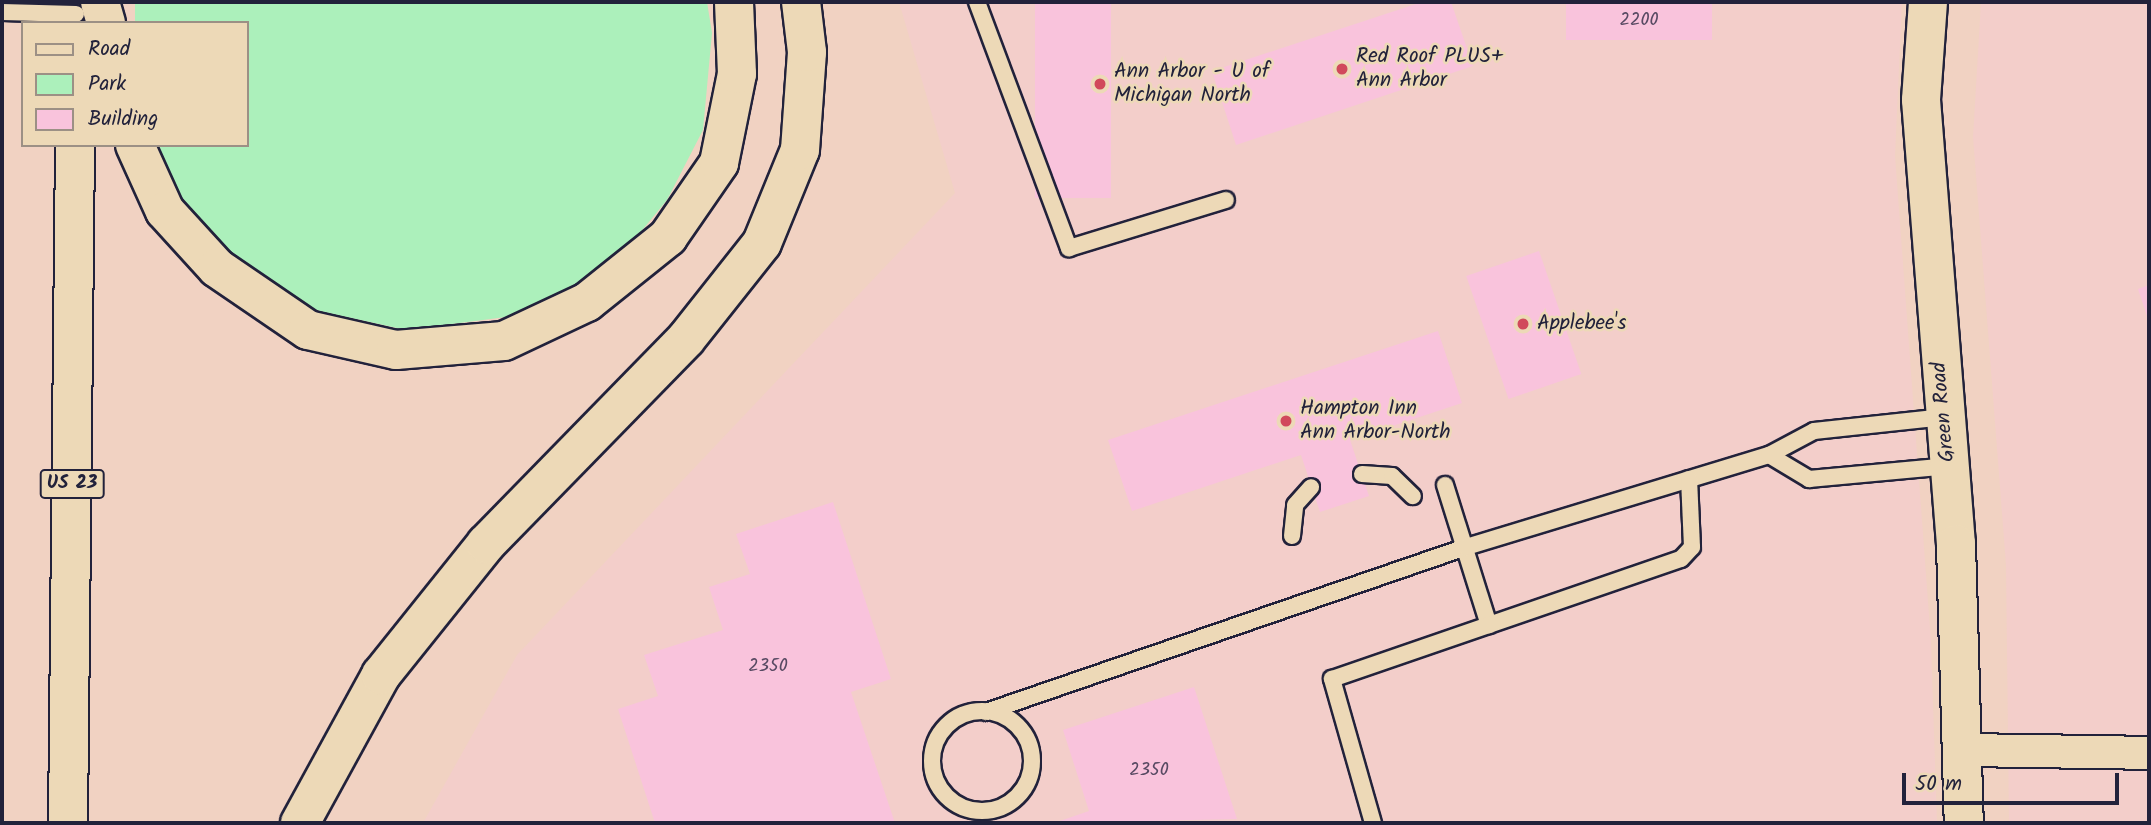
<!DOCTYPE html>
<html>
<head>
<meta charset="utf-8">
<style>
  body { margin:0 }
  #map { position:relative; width:2151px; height:825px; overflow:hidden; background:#f1d2c2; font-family:Kalam,sans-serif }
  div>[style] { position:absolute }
  .built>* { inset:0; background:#f3ceca }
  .green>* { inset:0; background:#acf0bb }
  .building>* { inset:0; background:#f9c3dc; transform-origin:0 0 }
  .roads { filter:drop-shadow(2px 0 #22223b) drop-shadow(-2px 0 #22223b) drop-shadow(0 2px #22223b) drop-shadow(0 -2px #22223b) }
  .service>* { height:16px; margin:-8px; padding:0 8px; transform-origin:8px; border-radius:8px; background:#edd9b7 }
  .service>.ring { margin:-8px; padding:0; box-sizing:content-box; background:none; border:16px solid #edd9b7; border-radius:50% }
  .minor>* { height:32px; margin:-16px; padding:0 16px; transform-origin:16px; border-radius:16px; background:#edd9b7 }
  .tertiary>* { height:38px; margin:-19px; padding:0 19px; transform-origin:19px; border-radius:19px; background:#edd9b7 }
  .motorway>* { height:38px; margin:-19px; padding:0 19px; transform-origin:19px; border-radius:19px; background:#edd9b7 }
  .dots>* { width:19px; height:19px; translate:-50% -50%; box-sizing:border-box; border:4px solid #edd9b7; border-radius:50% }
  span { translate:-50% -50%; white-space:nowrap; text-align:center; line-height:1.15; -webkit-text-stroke:5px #edd9b7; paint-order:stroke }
  .number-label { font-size:18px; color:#584a63 }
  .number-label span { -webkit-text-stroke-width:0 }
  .shield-label span { padding:2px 5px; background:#edd9b7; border:2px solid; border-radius:5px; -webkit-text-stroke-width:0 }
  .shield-label { font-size:19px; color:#22223b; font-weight:700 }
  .poi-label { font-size:21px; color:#22223b }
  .left { translate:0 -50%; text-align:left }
  .street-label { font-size:21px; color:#22223b }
  .frame { position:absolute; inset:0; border:4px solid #22223b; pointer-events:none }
  .legend { position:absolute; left:21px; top:21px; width:228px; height:126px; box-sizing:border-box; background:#edd9b7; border:2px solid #9c9085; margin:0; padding:9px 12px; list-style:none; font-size:21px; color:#22223b }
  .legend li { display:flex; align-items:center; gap:14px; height:35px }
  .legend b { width:35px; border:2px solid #9c9085 }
  .scale { position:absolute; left:1902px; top:773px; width:217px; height:32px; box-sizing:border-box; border:4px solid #22223b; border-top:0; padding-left:9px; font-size:21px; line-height:24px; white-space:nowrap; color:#22223b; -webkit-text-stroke:5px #edd9b7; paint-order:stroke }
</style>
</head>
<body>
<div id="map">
  <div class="built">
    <div style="clip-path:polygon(899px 2px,1902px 2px,1895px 156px,1931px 642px,1937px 823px,423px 823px,517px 655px,955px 193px)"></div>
    <div style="clip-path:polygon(1981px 2px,2149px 2px,2149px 823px,2009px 823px,2006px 565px,1973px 137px)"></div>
  </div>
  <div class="green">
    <div style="clip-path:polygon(135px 2px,707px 2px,712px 33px,703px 130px,667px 200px,607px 273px,506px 317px,406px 330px,319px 311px,252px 276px,189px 219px,154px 145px,247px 145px,247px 23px,135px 23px)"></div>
  </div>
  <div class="building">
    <div style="left:1035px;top:2px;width:76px;height:196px"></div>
    <div style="clip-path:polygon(1422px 2px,1451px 2px,1473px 66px,1236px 145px,1212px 71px)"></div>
    <div style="left:1566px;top:2px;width:146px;height:38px"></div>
    <div style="left:1539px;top:251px;width:130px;height:77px;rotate:71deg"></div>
    <div style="clip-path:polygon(2149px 285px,2149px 322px,2138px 289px)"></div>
    <div style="clip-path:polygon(1438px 331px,1462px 403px,1350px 440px,1369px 496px,1320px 512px,1301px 455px,1132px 511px,1108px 440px)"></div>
    <div style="clip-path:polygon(833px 502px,891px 679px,851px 692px,895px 823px,655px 823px,618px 709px,658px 696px,644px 655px,723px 630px,709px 587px,750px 574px,736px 534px)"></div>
    <div style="clip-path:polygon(1194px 687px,1237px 819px,1054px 823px,1089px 811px,1063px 730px)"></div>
  </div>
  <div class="roads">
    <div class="service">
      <div style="left:977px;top:2px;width:263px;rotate:69.5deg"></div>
      <div style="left:1069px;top:248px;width:164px;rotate:-17deg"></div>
      <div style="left:2px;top:12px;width:74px;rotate:1.5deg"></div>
      <div style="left:1769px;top:455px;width:47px;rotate:31deg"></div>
      <div style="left:1809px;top:479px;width:141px;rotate:-5.3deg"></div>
      <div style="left:1362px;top:474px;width:30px;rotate:4deg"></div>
      <div style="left:1392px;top:476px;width:29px;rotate:44deg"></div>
      <div style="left:1445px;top:485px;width:147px;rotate:72.6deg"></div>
      <div style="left:1292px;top:536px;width:31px;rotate:-84deg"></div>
      <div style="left:1295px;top:505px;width:24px;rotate:-48deg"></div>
      <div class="ring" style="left:932px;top:711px;width:84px;height:84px"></div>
      <div style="left:986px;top:712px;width:508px;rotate:-18.97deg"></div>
      <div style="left:1466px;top:547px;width:317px;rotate:-16.9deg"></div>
      <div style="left:1769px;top:455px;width:51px;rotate:-28.1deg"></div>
      <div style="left:1814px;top:431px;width:131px;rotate:-6.1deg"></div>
      <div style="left:1373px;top:823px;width:150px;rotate:-105.9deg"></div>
      <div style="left:1332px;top:679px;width:369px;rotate:-19deg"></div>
      <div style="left:1681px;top:559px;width:16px;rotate:-47deg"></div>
      <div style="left:1692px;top:547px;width:68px;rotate:-92.5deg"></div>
    </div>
    <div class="minor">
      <div style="left:1965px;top:750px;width:184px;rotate:0.9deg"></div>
    </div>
    <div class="tertiary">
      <div style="left:1928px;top:2px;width:98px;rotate:94.1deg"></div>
      <div style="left:1921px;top:100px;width:445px;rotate:85.5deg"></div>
      <div style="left:1956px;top:544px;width:279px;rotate:88.4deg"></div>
    </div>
    <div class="motorway">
      <div style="left:100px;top:2px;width:22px;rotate:74deg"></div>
      <div style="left:135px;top:145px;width:72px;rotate:65.6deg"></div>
      <div style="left:165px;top:211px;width:77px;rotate:47.6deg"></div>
      <div style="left:217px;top:268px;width:110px;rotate:34.3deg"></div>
      <div style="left:308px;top:330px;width:90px;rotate:12.8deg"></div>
      <div style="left:396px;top:350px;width:108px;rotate:-4.8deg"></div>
      <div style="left:504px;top:341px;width:92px;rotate:-25.2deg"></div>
      <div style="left:587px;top:302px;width:104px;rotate:-38.7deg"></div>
      <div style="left:668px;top:237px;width:90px;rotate:-55.4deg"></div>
      <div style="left:719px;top:163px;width:91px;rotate:-78.6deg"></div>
      <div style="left:737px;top:74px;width:72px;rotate:-92.4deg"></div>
      <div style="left:68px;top:823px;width:678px;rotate:-89.41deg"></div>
      <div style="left:300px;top:823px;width:169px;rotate:-61.3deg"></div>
      <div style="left:381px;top:675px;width:168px;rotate:-51.3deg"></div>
      <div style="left:486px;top:544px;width:286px;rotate:-45.7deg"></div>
      <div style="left:686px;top:339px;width:122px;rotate:-51.6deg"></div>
      <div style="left:762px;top:243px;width:100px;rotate:-67.8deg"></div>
      <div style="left:800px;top:150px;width:98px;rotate:-85.9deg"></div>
      <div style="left:807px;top:52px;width:50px;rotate:-96.8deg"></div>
    </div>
  </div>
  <div class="dots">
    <div style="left:1342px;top:69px;background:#d1495b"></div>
    <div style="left:1100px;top:84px;background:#d1495b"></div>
    <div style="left:1523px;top:324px;background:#d1495b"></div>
    <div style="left:1286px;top:421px;background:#d1495b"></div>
  </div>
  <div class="number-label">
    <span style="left:1639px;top:21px">2200</span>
    <span style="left:768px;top:667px">2350</span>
    <span style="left:1149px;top:771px">2350</span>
  </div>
  <div class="shield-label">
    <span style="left:72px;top:484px">US 23</span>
  </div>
  <div class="poi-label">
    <span class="left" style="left:1356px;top:69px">Red Roof PLUS+<br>Ann Arbor</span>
    <span class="left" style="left:1114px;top:84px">Ann Arbor - U of<br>Michigan North</span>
    <span class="left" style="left:1537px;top:324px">Applebee's</span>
    <span class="left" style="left:1300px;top:421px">Hampton Inn<br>Ann Arbor-North</span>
  </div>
  <div class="street-label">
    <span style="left:1944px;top:412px;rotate:-95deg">Green Road</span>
  </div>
  <div class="frame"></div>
  <ul class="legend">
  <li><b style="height:9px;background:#edd9b7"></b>Road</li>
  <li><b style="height:19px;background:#acf0bb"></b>Park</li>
  <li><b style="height:19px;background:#f9c3dc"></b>Building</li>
  </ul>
  <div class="scale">50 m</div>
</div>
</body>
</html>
